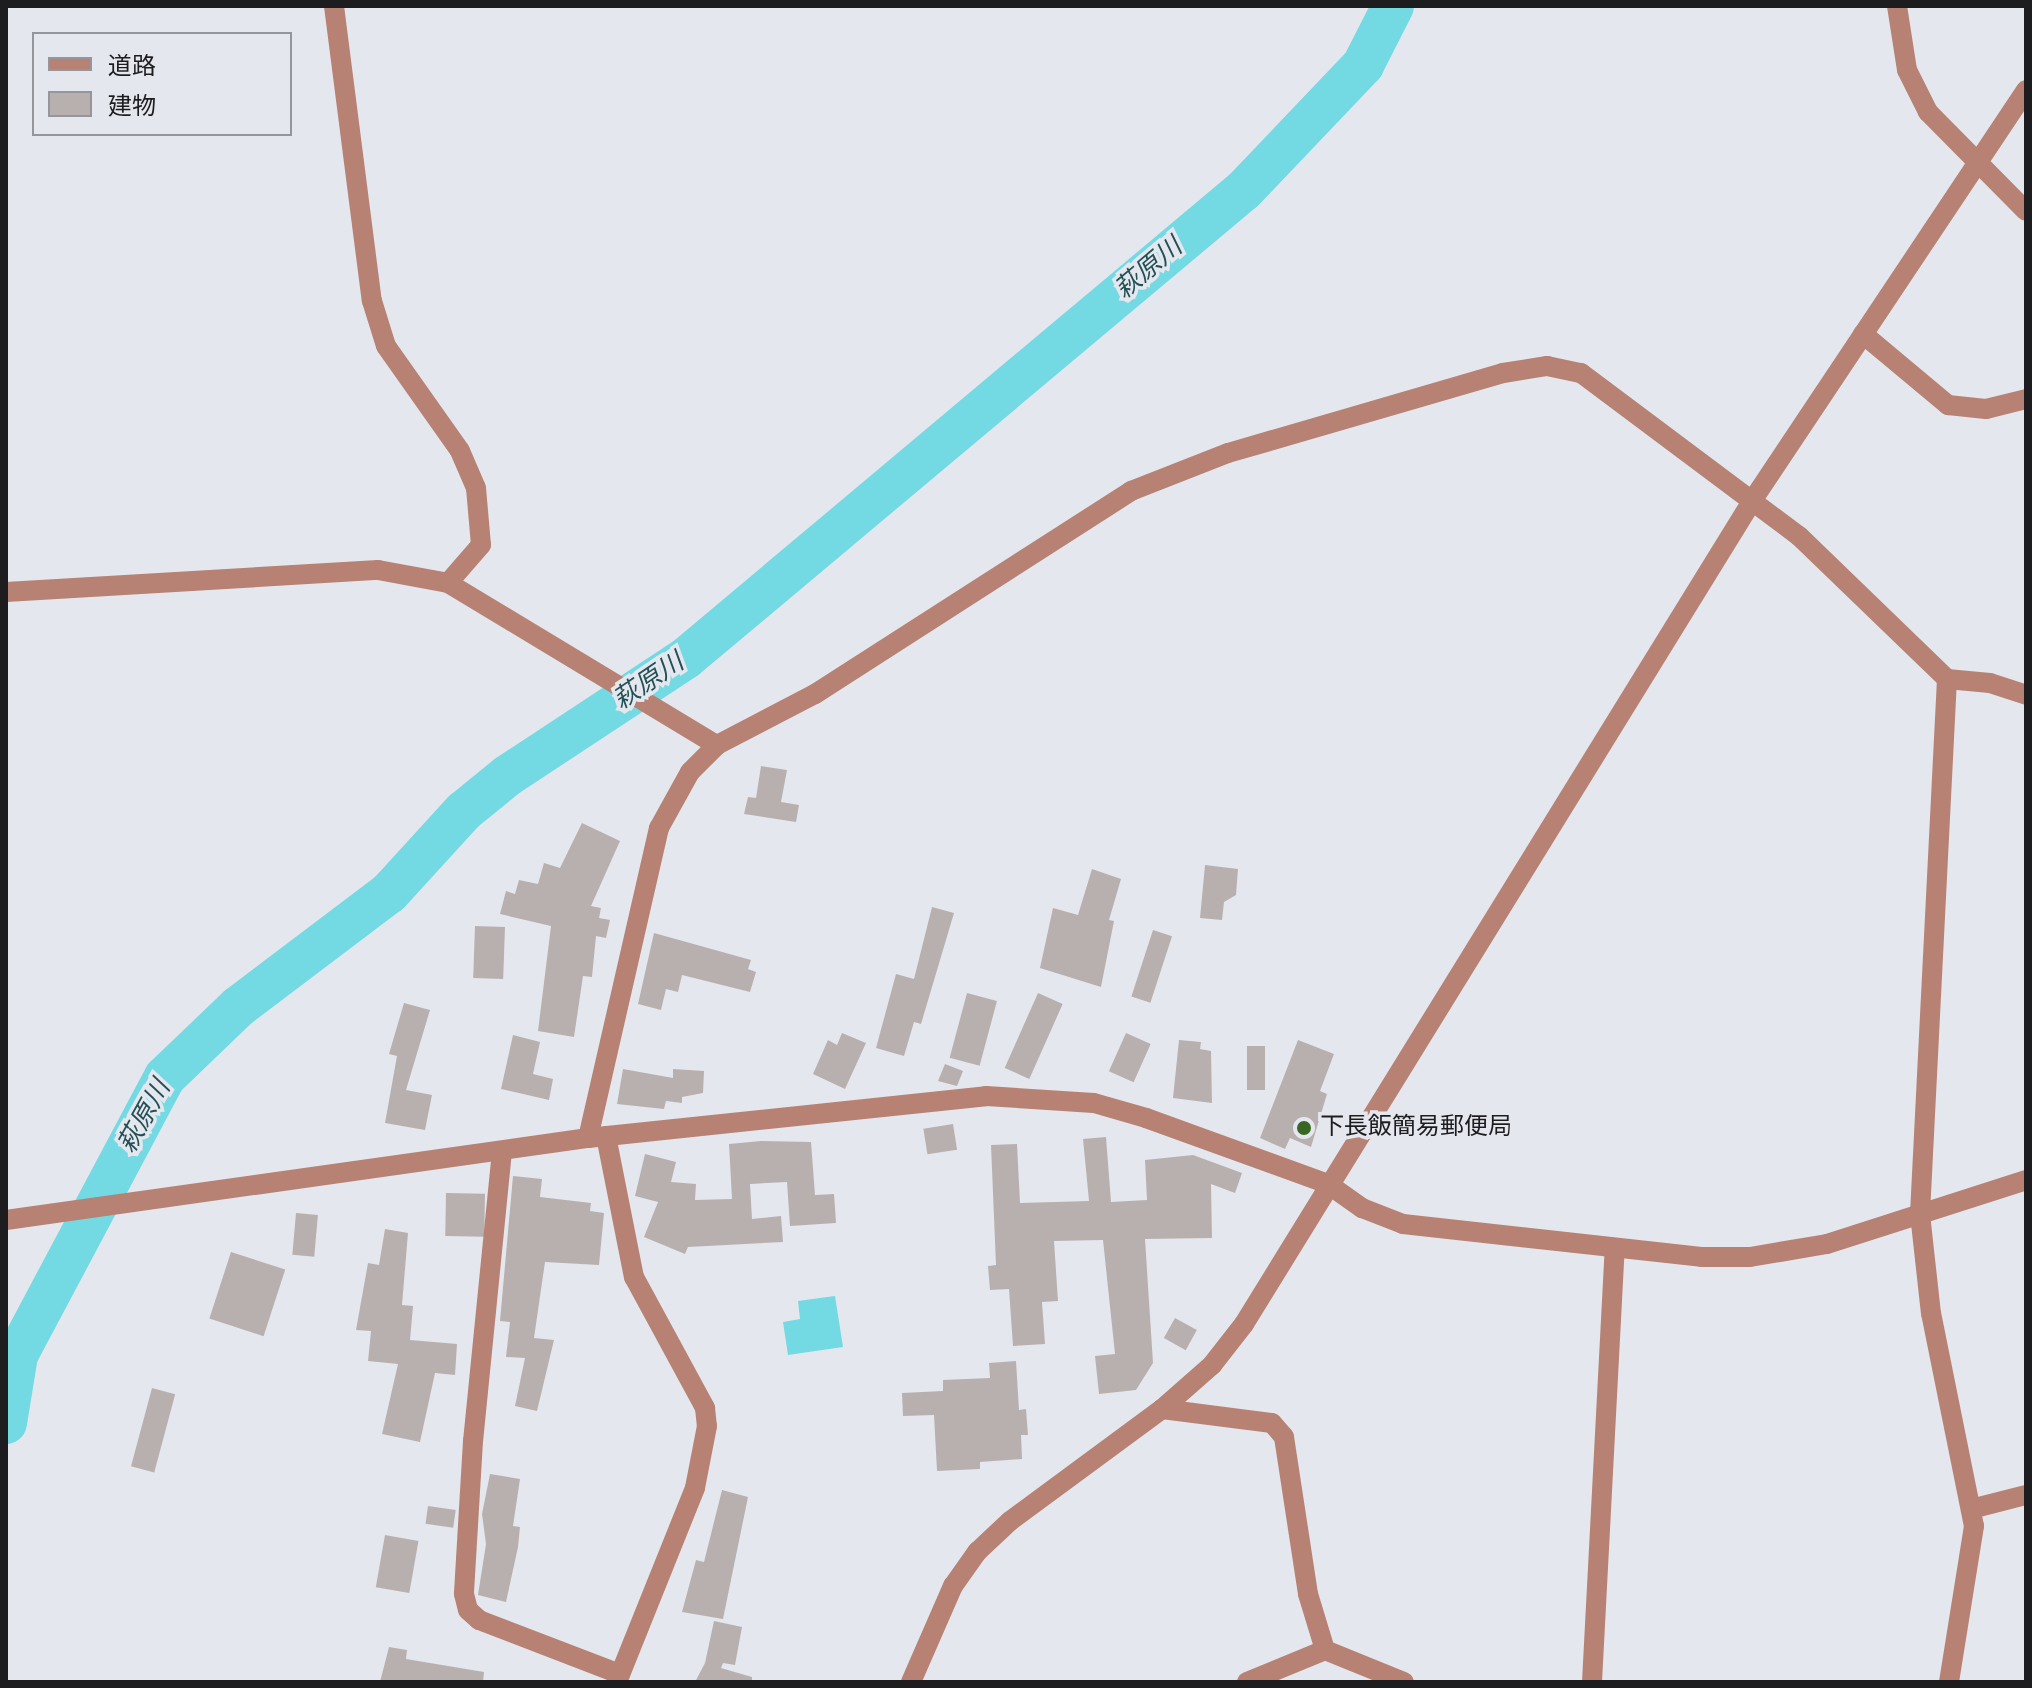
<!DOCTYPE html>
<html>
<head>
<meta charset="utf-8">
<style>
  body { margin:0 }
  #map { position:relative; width:2032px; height:1688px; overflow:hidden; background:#e5e7ee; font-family:"Alegreya Sans","Noto Sans JP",sans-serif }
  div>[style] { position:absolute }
  .water>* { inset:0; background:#73d9e3 }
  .river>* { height:42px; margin:-21px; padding:0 21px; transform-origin:21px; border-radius:21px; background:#73d9e3 }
  .building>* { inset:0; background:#b8b0af; transform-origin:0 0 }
  .minor>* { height:20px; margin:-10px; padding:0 10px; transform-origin:10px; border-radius:10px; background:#b78273 }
  .tertiary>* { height:20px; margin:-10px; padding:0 10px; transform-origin:10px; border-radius:10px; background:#b78273 }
  .dots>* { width:22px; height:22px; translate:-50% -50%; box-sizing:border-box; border:4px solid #e5e7ee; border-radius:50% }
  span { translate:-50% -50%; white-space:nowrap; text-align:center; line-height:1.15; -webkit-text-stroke:7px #e5e7ee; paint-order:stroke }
  .poi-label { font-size:24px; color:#1d1d20 }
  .left { translate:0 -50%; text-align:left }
  .water-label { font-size:26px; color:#225055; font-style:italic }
  .frame { position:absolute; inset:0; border:8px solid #1d1d20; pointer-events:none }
  .legend { position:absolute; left:32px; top:32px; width:260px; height:104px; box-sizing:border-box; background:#e5e7ee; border:2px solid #95969c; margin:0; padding:10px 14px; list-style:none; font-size:24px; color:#1d1d20 }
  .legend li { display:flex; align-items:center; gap:16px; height:40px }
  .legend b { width:40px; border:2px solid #95969c }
</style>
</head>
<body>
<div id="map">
  <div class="water">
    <div style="clip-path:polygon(835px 1296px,843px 1347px,788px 1355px,783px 1322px,800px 1319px,798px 1301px)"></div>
  </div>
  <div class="river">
    <div style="left:6px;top:1423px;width:69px;rotate:-80.8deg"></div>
    <div style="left:17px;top:1355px;width:315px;rotate:-62deg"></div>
    <div style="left:165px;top:1077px;width:101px;rotate:-43.8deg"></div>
    <div style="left:238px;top:1007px;width:189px;rotate:-37.1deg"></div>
    <div style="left:389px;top:893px;width:111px;rotate:-47.6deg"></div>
    <div style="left:464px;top:811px;width:55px;rotate:-39.1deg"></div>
    <div style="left:507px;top:776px;width:214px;rotate:-33.4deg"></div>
    <div style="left:686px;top:658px;width:728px;rotate:-39.99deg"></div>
    <div style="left:1244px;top:190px;width:173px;rotate:-46.4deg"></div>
    <div style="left:1363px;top:65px;width:66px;rotate:-63deg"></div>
  </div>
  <div class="building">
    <div style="clip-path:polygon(761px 766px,787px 770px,781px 802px,799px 805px,796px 822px,744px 814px,748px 797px,756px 798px)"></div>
    <div style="clip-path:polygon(582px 823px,620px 841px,591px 906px,601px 908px,599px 918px,610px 920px,606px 938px,596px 936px,592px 977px,583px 976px,574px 1037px,538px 1031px,551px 926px,500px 914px,506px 891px,515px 894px,519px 880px,538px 884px,544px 863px,560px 868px)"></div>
    <div style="clip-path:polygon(1205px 865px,1238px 869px,1236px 895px,1224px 902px,1222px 920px,1200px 918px)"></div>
    <div style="clip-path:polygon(1092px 869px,1121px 879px,1109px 920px,1114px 921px,1101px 987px,1040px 968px,1053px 908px,1078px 915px)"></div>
    <div style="clip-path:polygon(932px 907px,954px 913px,921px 1024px,914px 1022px,904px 1056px,876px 1048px,896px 974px,914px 979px)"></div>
    <div style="left:475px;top:926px;width:30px;height:52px;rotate:2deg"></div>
    <div style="left:1153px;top:930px;width:20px;height:70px;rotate:18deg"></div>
    <div style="clip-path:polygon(654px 933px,751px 960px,748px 969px,756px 972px,750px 992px,682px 975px,678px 992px,666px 989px,661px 1010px,638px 1004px)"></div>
    <div style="left:967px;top:993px;width:31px;height:67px;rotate:15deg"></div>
    <div style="left:1038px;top:993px;width:27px;height:82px;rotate:24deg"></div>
    <div style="clip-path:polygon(404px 1003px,430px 1010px,406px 1090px,432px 1095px,425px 1130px,385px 1123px,397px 1056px,389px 1054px)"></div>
    <div style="clip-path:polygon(842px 1033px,866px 1043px,845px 1089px,813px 1074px,828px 1040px,837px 1045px)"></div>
    <div style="left:1126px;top:1033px;width:27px;height:42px;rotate:24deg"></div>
    <div style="clip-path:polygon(513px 1035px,540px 1042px,533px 1074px,553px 1079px,549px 1100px,501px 1089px)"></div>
    <div style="clip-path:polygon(1179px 1040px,1201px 1042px,1200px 1049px,1211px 1051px,1212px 1103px,1173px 1098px)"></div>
    <div style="clip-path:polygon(1298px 1040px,1334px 1054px,1320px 1091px,1327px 1094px,1311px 1147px,1290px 1138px,1285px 1149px,1260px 1138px)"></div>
    <div style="left:1247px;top:1046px;width:18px;height:44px"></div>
    <div style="clip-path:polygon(945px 1064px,963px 1071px,957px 1086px,938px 1081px)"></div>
    <div style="clip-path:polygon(623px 1069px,673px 1078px,673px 1069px,704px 1071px,703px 1093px,682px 1097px,682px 1103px,666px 1101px,664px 1109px,617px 1104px)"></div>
    <div style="left:953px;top:1124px;width:26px;height:30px;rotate:81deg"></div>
    <div style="clip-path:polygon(1106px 1137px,1111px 1202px,1147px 1200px,1145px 1160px,1193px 1155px,1242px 1173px,1235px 1193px,1211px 1184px,1212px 1238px,1145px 1239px,1153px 1363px,1136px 1390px,1099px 1394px,1095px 1356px,1115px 1354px,1103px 1240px,1054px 1241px,1058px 1301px,1042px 1302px,1045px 1344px,1013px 1346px,1009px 1289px,990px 1290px,988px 1266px,996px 1265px,991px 1145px,1017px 1144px,1020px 1203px,1089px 1201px,1083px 1139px)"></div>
    <div style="clip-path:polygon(761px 1141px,811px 1142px,815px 1195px,834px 1194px,836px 1223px,790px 1226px,787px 1182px,750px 1184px,752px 1219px,781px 1216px,783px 1242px,688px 1247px,685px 1254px,644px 1237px,658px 1202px,635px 1196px,645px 1154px,676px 1162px,671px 1182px,696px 1184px,695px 1200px,732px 1199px,729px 1144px)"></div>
    <div style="clip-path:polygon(513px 1176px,542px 1179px,540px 1197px,591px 1203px,590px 1211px,604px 1213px,599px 1265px,545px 1262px,534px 1338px,554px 1340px,537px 1411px,515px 1406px,525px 1358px,506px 1357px,510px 1322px,500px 1321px)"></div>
    <div style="left:446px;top:1193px;width:39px;height:43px;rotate:1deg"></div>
    <div style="left:296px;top:1213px;width:22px;height:42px;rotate:5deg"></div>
    <div style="clip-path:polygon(385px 1229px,408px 1233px,402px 1305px,413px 1306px,410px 1340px,457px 1344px,455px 1375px,435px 1373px,420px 1442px,382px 1434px,398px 1364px,368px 1361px,371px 1331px,356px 1330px,368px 1263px,379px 1265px)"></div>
    <div style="left:231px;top:1252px;width:57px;height:70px;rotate:18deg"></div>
    <div style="left:1175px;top:1318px;width:25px;height:23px;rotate:29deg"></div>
    <div style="clip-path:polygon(1016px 1361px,1019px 1410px,1026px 1409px,1028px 1435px,1021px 1435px,1022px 1459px,980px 1462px,980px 1469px,937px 1471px,934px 1415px,903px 1416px,902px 1393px,943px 1391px,943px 1380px,990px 1378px,989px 1363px)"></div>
    <div style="left:152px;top:1388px;width:24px;height:81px;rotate:15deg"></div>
    <div style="clip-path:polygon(490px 1474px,520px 1479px,513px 1526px,520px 1527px,518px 1547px,506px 1602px,478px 1595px,486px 1544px,482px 1514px)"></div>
    <div style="clip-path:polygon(722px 1490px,748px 1497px,723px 1619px,682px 1612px,696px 1560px,704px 1562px)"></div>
    <div style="left:428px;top:1506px;width:28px;height:18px;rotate:8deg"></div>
    <div style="left:385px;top:1535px;width:34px;height:53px;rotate:10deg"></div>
    <div style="clip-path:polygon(714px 1621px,742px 1627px,735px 1665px,723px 1663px,721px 1668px,752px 1677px,752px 1682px,695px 1682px,705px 1663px)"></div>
    <div style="clip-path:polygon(389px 1647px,407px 1650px,406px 1659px,484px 1672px,483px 1682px,380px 1682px)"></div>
  </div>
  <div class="minor">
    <div style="left:334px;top:6px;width:297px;rotate:82.7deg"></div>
    <div style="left:372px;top:301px;width:47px;rotate:72.7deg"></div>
    <div style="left:386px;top:346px;width:128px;rotate:54.8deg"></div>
    <div style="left:460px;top:451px;width:40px;rotate:66.6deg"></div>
    <div style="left:476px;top:488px;width:57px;rotate:85deg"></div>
    <div style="left:481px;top:545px;width:50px;rotate:131deg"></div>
    <div style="left:1897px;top:6px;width:65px;rotate:81.1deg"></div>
    <div style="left:1907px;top:70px;width:47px;rotate:63.4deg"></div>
    <div style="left:1928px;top:112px;width:139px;rotate:45.3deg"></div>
    <div style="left:1863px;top:334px;width:111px;rotate:39.9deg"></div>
    <div style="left:1948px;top:405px;width:38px;rotate:6deg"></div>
    <div style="left:1986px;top:409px;width:41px;rotate:-14deg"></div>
    <div style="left:6px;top:592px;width:373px;rotate:-3.4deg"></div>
    <div style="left:378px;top:570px;width:71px;rotate:10.5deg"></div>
    <div style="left:448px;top:583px;width:314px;rotate:31.1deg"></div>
    <div style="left:1947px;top:679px;width:536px;rotate:92.89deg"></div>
    <div style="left:1920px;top:1214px;width:100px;rotate:83.7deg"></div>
    <div style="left:1931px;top:1313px;width:217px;rotate:78.6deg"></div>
    <div style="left:1974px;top:1526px;width:158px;rotate:99.1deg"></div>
    <div style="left:606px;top:1136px;width:144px;rotate:78.8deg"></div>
    <div style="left:634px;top:1277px;width:149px;rotate:61.5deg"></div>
    <div style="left:705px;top:1408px;width:18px;rotate:84deg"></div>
    <div style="left:707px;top:1426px;width:63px;rotate:101deg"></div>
    <div style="left:695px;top:1488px;width:209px;rotate:111.9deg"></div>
    <div style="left:588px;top:1138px;width:318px;rotate:-77.1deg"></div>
    <div style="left:659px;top:828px;width:64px;rotate:-61deg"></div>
    <div style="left:690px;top:772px;width:38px;rotate:-45deg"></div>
    <div style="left:717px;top:745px;width:110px;rotate:-27.5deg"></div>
    <div style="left:815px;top:694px;width:376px;rotate:-32.7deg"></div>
    <div style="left:1131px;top:491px;width:104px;rotate:-21.4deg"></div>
    <div style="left:1228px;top:453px;width:286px;rotate:-16.2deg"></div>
    <div style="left:1503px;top:373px;width:45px;rotate:-9deg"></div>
    <div style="left:1547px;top:366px;width:35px;rotate:12deg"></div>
    <div style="left:1581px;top:373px;width:272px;rotate:36.8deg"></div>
    <div style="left:1799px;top:536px;width:206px;rotate:44deg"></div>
    <div style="left:1947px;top:679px;width:43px;rotate:5.3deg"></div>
    <div style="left:1990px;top:683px;width:38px;rotate:18deg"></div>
    <div style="left:502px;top:1151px;width:291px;rotate:95.7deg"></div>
    <div style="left:473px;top:1441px;width:153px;rotate:93.4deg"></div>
    <div style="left:464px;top:1594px;width:16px;rotate:76deg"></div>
    <div style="left:468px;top:1610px;width:15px;rotate:42deg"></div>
    <div style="left:479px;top:1620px;width:151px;rotate:21deg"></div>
    <div style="left:1162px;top:1409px;width:111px;rotate:7.3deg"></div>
    <div style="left:1272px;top:1423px;width:18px;rotate:49deg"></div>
    <div style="left:1284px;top:1437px;width:159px;rotate:81.3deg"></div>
    <div style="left:1308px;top:1594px;width:59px;rotate:73.1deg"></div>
    <div style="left:1325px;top:1650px;width:85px;rotate:22.1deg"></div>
    <div style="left:1971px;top:1509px;width:57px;rotate:-14.3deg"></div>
    <div style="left:1247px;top:1682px;width:84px;rotate:-22.3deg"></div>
    <div style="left:1592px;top:1682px;width:433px;rotate:-87deg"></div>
  </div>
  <div class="tertiary">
    <div style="left:6px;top:1220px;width:588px;rotate:-8.02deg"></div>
    <div style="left:588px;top:1138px;width:400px;rotate:-6deg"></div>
    <div style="left:986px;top:1096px;width:108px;rotate:3.7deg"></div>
    <div style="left:1094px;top:1103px;width:54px;rotate:16.1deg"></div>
    <div style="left:1146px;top:1118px;width:194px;rotate:19.9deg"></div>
    <div style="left:1328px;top:1184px;width:42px;rotate:35.2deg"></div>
    <div style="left:1362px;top:1208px;width:44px;rotate:21.3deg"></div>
    <div style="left:1403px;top:1224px;width:300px;rotate:6.3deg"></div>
    <div style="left:1701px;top:1257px;width:49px"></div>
    <div style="left:1750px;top:1257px;width:78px;rotate:-9.6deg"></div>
    <div style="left:1827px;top:1244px;width:209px;rotate:-17.8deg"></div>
    <div style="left:911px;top:1682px;width:105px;rotate:-66.4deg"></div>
    <div style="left:953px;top:1586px;width:42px;rotate:-54.8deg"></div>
    <div style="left:977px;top:1552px;width:45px;rotate:-43.2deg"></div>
    <div style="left:1010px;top:1521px;width:189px;rotate:-36.4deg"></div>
    <div style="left:1162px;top:1409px;width:67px;rotate:-41.3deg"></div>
    <div style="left:1212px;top:1365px;width:52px;rotate:-52deg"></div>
    <div style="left:1244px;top:1324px;width:967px;rotate:-58.31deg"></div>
    <div style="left:1752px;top:501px;width:494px;rotate:-56.3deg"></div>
  </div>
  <div class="dots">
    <div style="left:1304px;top:1128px;background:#396625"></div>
  </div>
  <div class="poi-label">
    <span class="left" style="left:1320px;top:1128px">下長飯簡易郵便局</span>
  </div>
  <div class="water-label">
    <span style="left:1149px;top:269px;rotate:-40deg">萩原川</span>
    <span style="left:649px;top:682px;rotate:-34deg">萩原川</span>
    <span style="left:145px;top:1117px;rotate:-61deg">萩原川</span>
  </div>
  <div class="frame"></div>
  <ul class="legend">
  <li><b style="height:10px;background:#b78273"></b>道路</li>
  <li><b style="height:22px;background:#b8b0af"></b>建物</li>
  </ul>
</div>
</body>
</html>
